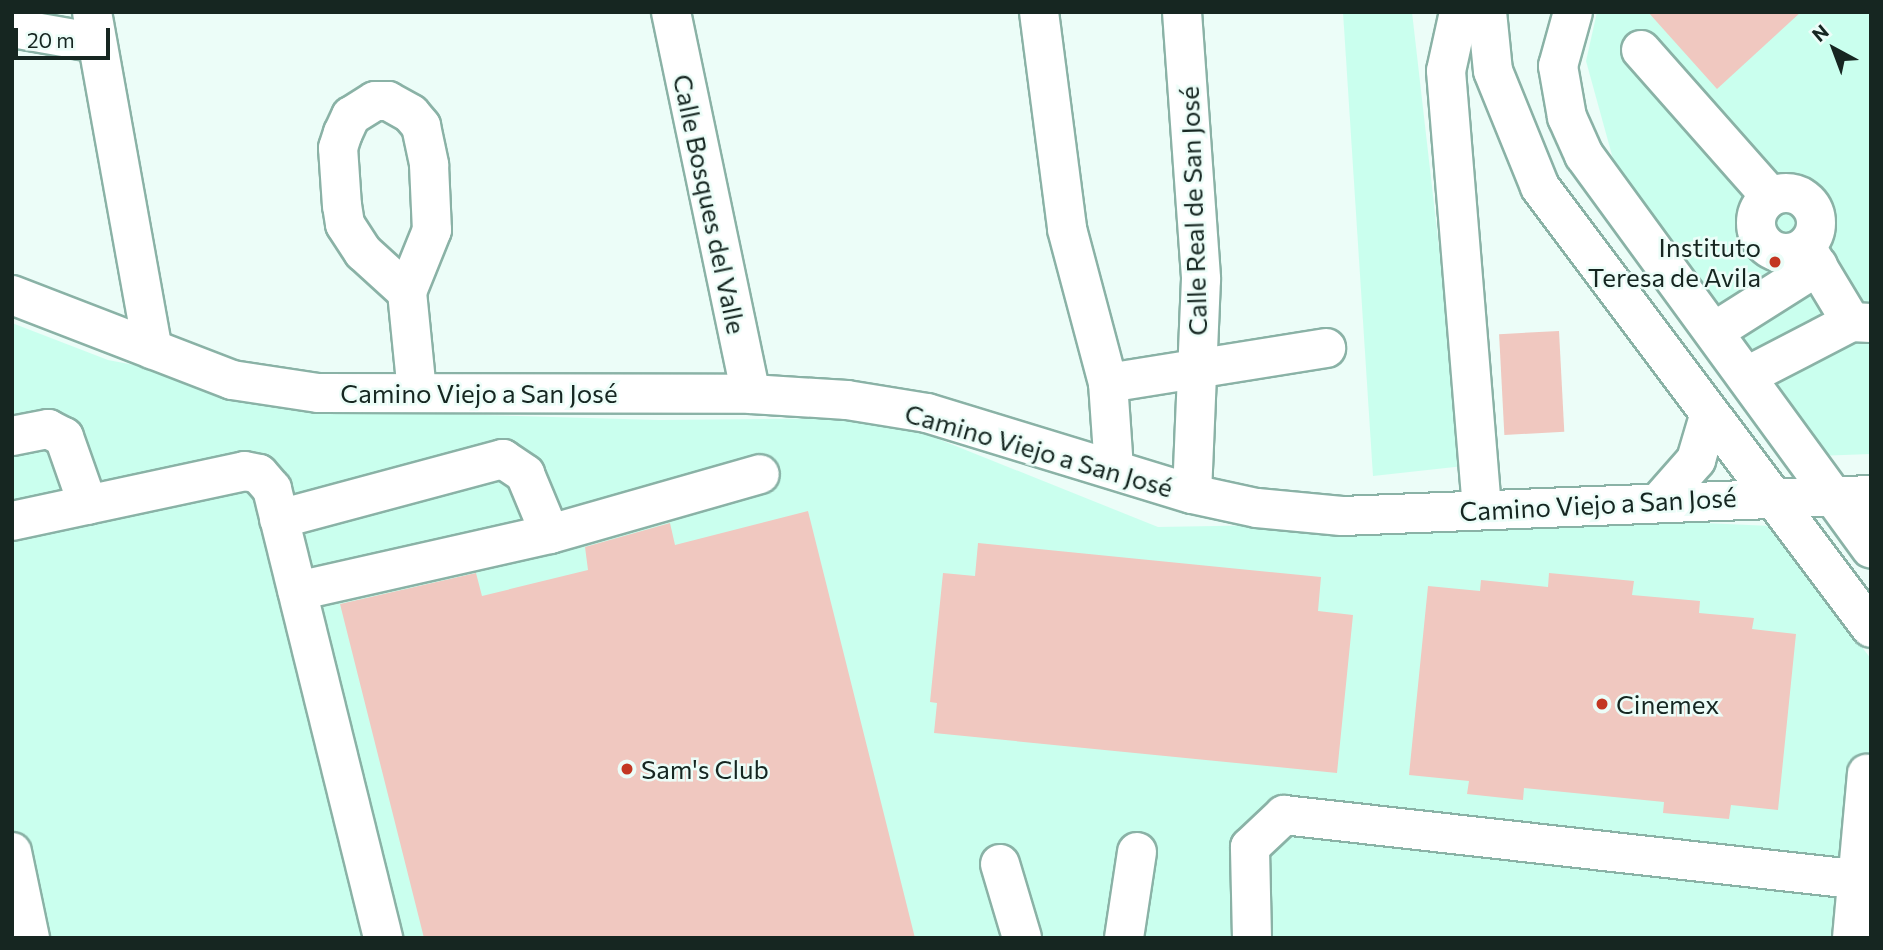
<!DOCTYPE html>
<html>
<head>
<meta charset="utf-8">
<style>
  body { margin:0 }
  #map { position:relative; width:1883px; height:950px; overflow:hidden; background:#ecfdf8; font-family:Commissioner,sans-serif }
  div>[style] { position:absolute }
  .built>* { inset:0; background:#caffee }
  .building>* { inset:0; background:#f0c8c0; transform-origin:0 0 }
  .roads { filter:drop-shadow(2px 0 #8ab2a6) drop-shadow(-2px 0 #8ab2a6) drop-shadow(0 2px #8ab2a6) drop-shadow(0 -2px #8ab2a6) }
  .minor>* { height:38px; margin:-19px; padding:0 19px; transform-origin:19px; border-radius:19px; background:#fff }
  .minor>.ring { margin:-19px; padding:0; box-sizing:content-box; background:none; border:38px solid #fff; border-radius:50% }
  .dots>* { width:19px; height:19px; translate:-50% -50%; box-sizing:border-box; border:4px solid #ecfdf8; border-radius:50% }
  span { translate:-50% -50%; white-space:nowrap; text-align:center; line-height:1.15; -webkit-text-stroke:5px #ecfdf8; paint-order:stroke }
  .street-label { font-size:26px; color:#162621 }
  .poi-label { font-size:26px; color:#162621 }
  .right { translate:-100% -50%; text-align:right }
  .left { translate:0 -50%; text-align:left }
  .frame { position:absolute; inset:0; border:14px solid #162621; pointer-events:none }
  .north { position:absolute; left:1799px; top:14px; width:70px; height:70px; -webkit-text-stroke:5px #ecfdf8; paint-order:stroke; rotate:319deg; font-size:19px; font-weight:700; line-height:28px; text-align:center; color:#162621 }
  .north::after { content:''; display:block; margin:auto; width:24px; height:32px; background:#162621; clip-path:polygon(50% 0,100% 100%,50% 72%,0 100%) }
  .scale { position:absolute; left:14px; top:28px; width:96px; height:32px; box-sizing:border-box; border:4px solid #162621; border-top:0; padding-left:9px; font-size:21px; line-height:24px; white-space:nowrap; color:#162621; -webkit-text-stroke:5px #ecfdf8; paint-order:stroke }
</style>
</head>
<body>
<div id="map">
  <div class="built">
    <div style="clip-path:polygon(1343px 12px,1412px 12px,1464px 466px,1373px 476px)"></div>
    <div style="clip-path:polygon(1597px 12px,1871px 12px,1871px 454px,1816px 456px,1618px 177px,1586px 61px)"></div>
    <div style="clip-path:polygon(12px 323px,108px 360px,381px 412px,659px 420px,886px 418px,1158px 527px,1615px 519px,1771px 526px,1871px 659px,1871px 938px,12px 938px)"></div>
  </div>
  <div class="building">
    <div style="clip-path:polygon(1648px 12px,1801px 12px,1717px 89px)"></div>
    <div style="left:1559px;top:331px;width:101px;height:60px;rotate:87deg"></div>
    <div style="clip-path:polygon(808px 511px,915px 938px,424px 938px,340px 604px,476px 573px,482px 596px,588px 570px,585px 547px,670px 523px,675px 545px)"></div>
    <div style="clip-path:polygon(978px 543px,1321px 577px,1318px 611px,1353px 615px,1337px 773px,934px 733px,937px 703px,930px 702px,943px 573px,975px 576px)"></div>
    <div style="clip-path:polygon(1549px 573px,1634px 581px,1632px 595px,1700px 601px,1699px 613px,1754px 618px,1752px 629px,1796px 634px,1778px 810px,1731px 805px,1729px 819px,1663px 813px,1664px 802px,1524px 788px,1523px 800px,1467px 794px,1469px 781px,1409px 775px,1428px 586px,1480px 591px,1481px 580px,1548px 587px)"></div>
  </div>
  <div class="roads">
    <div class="minor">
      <div style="left:92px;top:12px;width:343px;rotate:79.8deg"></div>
      <div style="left:671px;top:12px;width:390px;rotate:78.2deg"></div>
      <div style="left:1039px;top:12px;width:219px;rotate:82.6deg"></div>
      <div style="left:1067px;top:229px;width:159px;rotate:75.1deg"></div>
      <div style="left:1108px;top:383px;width:86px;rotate:86deg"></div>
      <div style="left:1182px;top:12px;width:268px;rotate:85.9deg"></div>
      <div style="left:1201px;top:279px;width:215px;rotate:92.4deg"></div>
      <div style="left:1459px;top:12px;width:60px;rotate:102.4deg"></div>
      <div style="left:1446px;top:71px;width:440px;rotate:85.3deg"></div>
      <div style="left:1487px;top:12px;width:59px;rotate:84.2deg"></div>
      <div style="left:1493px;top:71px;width:125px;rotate:67.9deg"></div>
      <div style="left:1540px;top:187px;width:551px;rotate:53.11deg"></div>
      <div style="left:1573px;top:12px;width:56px;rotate:105.5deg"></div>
      <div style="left:1558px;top:66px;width:52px;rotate:80deg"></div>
      <div style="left:1567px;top:117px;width:42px;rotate:65.9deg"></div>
      <div style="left:1584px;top:155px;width:487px;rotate:53.9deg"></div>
      <div style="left:12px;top:28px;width:86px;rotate:10deg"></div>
      <div style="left:1641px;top:50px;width:196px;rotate:48.5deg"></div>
      <div class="ring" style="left:1756px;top:193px;width:22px;height:22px"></div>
      <div style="left:1806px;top:247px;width:87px;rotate:59deg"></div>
      <div style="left:407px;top:292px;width:59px;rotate:-137.7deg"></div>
      <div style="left:363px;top:252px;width:33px;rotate:-123deg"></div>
      <div style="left:345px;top:224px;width:18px;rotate:-99deg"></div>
      <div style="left:342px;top:206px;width:58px;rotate:-93.9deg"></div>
      <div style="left:338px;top:148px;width:16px;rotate:-72deg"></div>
      <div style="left:343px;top:133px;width:19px;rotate:-65deg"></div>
      <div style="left:351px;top:116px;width:28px;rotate:-32deg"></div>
      <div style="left:375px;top:101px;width:13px"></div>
      <div style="left:388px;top:101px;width:26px;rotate:29deg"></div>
      <div style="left:411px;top:114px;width:16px;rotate:50deg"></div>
      <div style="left:421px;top:126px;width:40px;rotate:78deg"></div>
      <div style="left:429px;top:165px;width:65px;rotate:87.4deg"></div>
      <div style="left:432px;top:230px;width:67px;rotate:112deg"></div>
      <div style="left:407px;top:292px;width:100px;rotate:84.3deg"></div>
      <div style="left:12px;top:295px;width:236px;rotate:21.1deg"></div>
      <div style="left:232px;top:380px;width:87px;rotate:8.6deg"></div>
      <div style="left:318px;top:393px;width:433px;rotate:0.1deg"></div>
      <div style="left:751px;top:394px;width:96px;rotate:3.6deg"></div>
      <div style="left:847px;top:400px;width:81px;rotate:9.2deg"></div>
      <div style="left:927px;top:413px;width:277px;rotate:17deg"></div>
      <div style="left:1192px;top:494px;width:66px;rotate:12.2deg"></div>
      <div style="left:1257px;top:508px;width:85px;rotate:5.4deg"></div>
      <div style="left:1342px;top:516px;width:529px;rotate:-2.27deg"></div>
      <div style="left:1715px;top:331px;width:122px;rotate:-32.3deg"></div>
      <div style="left:1747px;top:376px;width:117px;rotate:-27.4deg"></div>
      <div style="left:1851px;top:322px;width:20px;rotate:3deg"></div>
      <div style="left:1108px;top:383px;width:221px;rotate:-9.1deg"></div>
      <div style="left:12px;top:436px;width:37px;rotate:-11deg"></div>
      <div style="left:48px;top:429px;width:18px;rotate:27deg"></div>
      <div style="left:64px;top:437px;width:72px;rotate:70.6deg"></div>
      <div style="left:1660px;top:501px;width:55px;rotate:-48.7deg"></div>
      <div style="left:1696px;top:460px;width:46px;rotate:-73.5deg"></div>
      <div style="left:279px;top:519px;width:232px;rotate:-15deg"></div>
      <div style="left:503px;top:459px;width:27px;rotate:34deg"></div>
      <div style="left:525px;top:474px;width:65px;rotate:67.4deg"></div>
      <div style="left:550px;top:534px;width:259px;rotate:167.3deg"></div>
      <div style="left:12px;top:521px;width:238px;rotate:-12.1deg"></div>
      <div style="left:245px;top:471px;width:14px;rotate:12deg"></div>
      <div style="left:259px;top:474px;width:20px;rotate:49deg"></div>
      <div style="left:272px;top:489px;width:463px;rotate:76.1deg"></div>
      <div style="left:550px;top:534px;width:218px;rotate:-15.9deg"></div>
      <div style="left:12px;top:852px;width:88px;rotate:78.2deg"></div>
      <div style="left:1000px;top:864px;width:77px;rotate:73.4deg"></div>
      <div style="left:1124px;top:938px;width:87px;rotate:-81.4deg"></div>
      <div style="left:1252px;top:938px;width:91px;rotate:-91.3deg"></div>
      <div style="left:1250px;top:847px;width:47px;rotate:-43.3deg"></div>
      <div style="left:1284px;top:815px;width:591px;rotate:6.42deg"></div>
      <div style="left:1852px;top:938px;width:165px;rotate:-84.8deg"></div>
    </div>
  </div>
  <div class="dots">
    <div style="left:1775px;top:262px;background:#c33722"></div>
    <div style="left:1602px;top:704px;background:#c33722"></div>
    <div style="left:627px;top:769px;background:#c33722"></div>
  </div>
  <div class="street-label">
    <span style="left:710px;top:204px;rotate:78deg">Calle Bosques del Valle</span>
    <span style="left:1193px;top:211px;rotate:-92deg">Calle Real de San José</span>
    <span style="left:479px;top:393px">Camino Viejo a San José</span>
    <span style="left:1039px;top:450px;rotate:16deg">Camino Viejo a San José</span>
    <span style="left:1598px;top:504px;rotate:-3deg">Camino Viejo a San José</span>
  </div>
  <div class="poi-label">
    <span class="right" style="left:1761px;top:262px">Instituto<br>Teresa de Avila</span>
    <span class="left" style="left:1616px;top:704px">Cinemex</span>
    <span class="left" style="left:641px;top:769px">Sam's Club</span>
  </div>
  <div class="frame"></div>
  <div class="north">N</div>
  <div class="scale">20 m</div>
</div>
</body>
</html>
